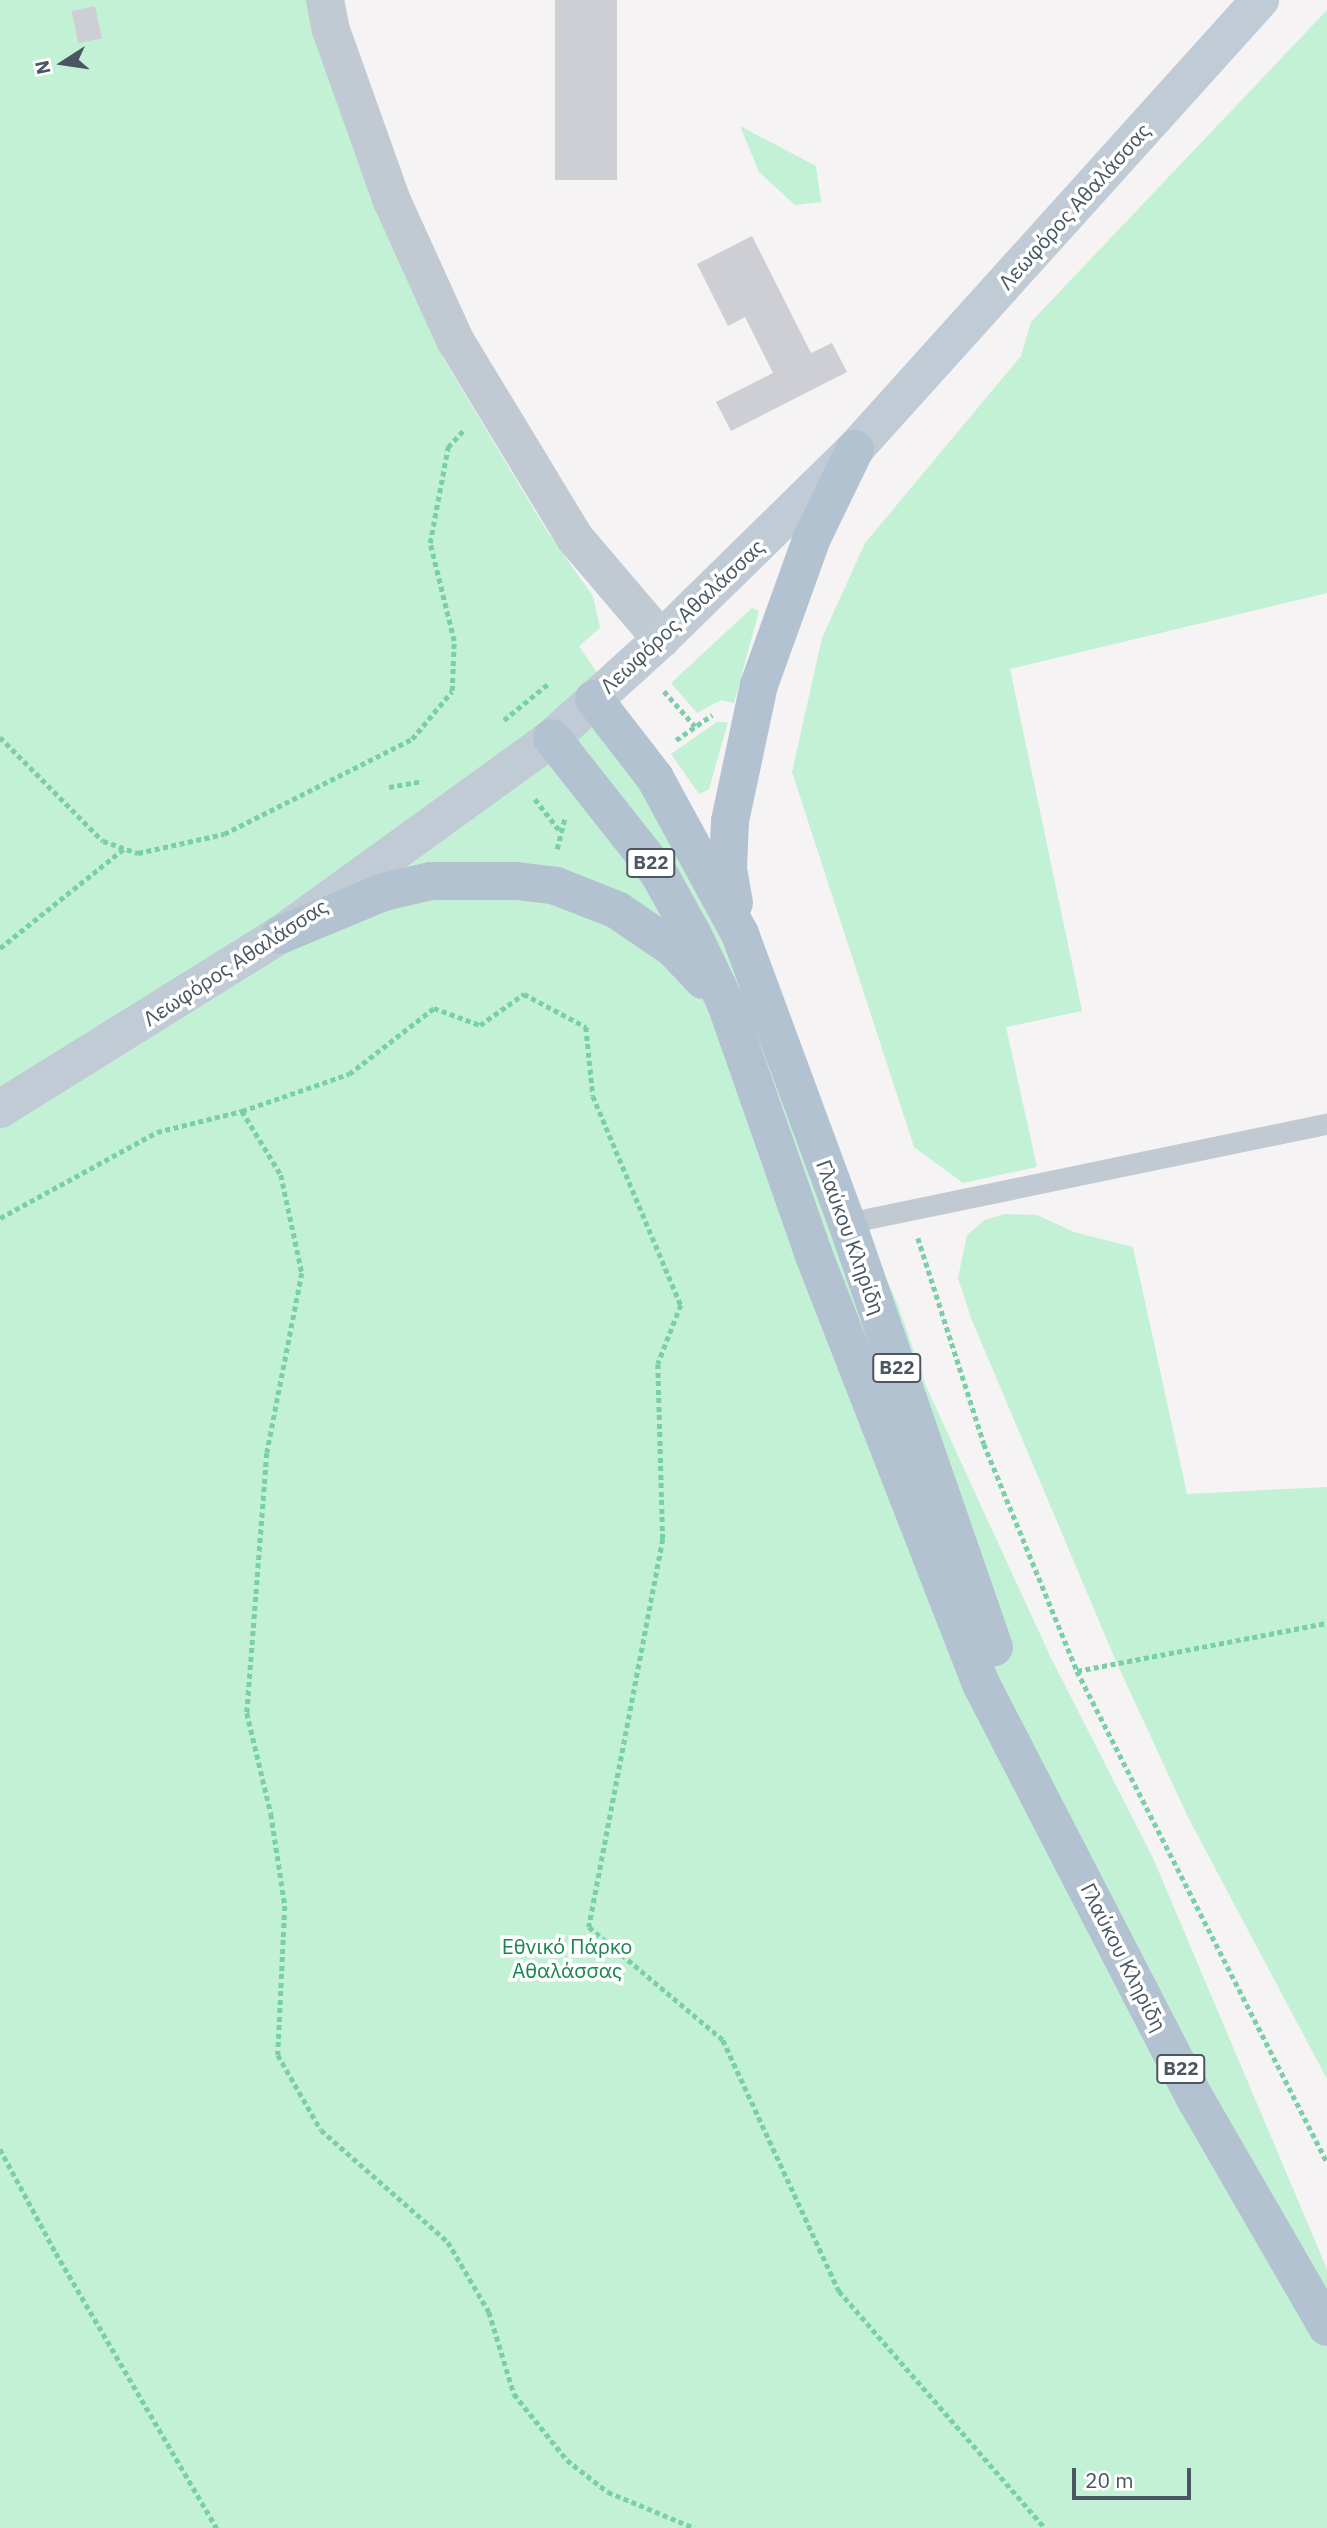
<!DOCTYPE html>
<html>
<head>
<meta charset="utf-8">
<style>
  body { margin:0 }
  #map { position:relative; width:1327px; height:2528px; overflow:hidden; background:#f5f3f3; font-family:"IBM Plex Sans",sans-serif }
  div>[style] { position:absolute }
  .green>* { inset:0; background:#c3f1d5 }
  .building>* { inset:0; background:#cdcfd5; transform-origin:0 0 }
  .path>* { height:4.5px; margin-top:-2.25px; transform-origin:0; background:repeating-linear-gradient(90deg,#7ad0a6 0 5px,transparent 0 8.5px) }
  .service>* { height:21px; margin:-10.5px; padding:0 10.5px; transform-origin:10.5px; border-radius:10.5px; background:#c1cad2 }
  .minor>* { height:38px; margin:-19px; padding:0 19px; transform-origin:19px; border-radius:19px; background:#c1cad2 }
  .secondary>* { height:38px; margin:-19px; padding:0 19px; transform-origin:19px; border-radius:19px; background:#c1cbd6 }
  .primary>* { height:38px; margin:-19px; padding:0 19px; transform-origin:19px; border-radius:19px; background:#b3c2d1 }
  span { translate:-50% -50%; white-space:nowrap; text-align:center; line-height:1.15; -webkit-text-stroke:7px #fff; paint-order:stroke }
  .shield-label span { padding:2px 5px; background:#fff; border:2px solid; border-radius:5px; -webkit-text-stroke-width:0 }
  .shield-label { font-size:19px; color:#4a5661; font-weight:700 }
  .street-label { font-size:21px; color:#4a5661 }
  .park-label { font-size:21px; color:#17864f }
  .north { position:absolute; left:28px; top:28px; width:70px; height:70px; -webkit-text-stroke:5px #fff; paint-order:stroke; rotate:258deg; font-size:19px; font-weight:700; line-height:28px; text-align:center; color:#4a5661 }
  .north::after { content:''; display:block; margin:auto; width:24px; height:32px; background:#4a5661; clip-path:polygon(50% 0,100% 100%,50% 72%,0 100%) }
  .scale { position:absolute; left:1072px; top:2468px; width:119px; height:32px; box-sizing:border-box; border:4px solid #4a5661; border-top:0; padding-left:9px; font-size:21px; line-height:24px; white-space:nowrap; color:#4a5661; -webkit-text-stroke:5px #fff; paint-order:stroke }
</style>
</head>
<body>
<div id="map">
  <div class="green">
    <div style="clip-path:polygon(0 0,311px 0,443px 358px,547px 531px,593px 596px,600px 628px,579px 646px,614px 698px,691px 841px,898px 1305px,926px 1386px,1051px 1658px,1153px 1858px,1327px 2269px,1327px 2528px,0 2528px)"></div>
    <div style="clip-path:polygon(1327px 10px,1327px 593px,1010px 669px,1082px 1011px,1006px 1027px,1037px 1167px,963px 1183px,914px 1147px,792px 772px,822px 638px,865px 543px,1021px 356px,1031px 322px)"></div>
    <div style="clip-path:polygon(740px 126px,816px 166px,821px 202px,795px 205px,759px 172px)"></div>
    <div style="clip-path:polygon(752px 608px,759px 611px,734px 703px,721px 700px,697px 713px,671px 683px)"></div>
    <div style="clip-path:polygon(717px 722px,728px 722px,709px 789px,699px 794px,671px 754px)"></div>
    <div style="clip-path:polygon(1005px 1214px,1037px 1215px,1074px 1232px,1133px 1247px,1187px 1494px,1327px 1487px,1327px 2079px,1189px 1819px,1118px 1666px,971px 1318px,958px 1278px,967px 1235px,985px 1220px)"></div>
  </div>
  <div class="building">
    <div style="left:555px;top:0;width:62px;height:180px"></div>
    <div style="left:95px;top:6px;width:33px;height:24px;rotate:78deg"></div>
    <div style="clip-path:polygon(752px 236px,811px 353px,832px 343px,847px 372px,731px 431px,716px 402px,773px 373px,745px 317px,728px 326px,697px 264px)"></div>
  </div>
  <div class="path">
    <div style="left:664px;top:691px;width:47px;rotate:48.5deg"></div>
    <div style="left:504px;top:720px;width:58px;rotate:-39.4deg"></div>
    <div style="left:0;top:737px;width:146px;rotate:45.3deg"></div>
    <div style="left:103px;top:841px;width:37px;rotate:19deg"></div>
    <div style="left:138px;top:853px;width:88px;rotate:-12.5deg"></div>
    <div style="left:224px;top:834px;width:211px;rotate:-26.8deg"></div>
    <div style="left:412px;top:739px;width:62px;rotate:-50.2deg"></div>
    <div style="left:452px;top:691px;width:50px;rotate:-87.7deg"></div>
    <div style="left:454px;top:641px;width:101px;rotate:-103.8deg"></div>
    <div style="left:430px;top:543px;width:98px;rotate:-79.4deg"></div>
    <div style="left:448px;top:447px;width:25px;rotate:-47deg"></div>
    <div style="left:676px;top:740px;width:44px;rotate:-34.8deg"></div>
    <div style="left:389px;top:787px;width:34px;rotate:-10deg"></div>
    <div style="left:535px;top:799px;width:41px;rotate:52deg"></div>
    <div style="left:557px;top:849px;width:33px;rotate:-76deg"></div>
    <div style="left:0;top:948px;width:160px;rotate:-38.7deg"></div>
    <div style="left:242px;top:1111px;width:113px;rotate:-19.1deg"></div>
    <div style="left:349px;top:1074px;width:108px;rotate:-37.8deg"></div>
    <div style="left:434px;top:1008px;width:49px;rotate:20.3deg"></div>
    <div style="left:480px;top:1025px;width:54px;rotate:-35.2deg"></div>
    <div style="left:524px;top:994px;width:70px;rotate:28deg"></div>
    <div style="left:586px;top:1027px;width:69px;rotate:84.2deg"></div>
    <div style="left:593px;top:1096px;width:227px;rotate:67.2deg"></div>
    <div style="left:681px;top:1305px;width:63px;rotate:111.3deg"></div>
    <div style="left:658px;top:1364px;width:175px;rotate:88.4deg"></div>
    <div style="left:663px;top:1539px;width:395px;rotate:100.8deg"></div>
    <div style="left:589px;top:1927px;width:175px;rotate:40.1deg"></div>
    <div style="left:723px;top:2040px;width:277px;rotate:65.2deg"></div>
    <div style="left:839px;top:2291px;width:314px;rotate:49deg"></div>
    <div style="left:0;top:1218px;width:179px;rotate:-28.7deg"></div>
    <div style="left:157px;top:1132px;width:88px;rotate:-13.9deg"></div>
    <div style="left:242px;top:1111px;width:75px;rotate:58.6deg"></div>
    <div style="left:281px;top:1175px;width:100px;rotate:77.9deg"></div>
    <div style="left:302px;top:1273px;width:183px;rotate:101deg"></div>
    <div style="left:267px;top:1453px;width:261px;rotate:94.4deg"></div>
    <div style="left:247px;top:1713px;width:104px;rotate:76.6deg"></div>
    <div style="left:271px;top:1814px;width:93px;rotate:81.3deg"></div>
    <div style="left:285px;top:1906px;width:149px;rotate:92.7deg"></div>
    <div style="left:278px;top:2055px;width:86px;rotate:60.2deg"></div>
    <div style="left:321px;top:2130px;width:169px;rotate:41.4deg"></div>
    <div style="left:448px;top:2242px;width:81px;rotate:59.6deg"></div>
    <div style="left:489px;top:2312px;width:86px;rotate:73deg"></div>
    <div style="left:514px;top:2394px;width:85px;rotate:51.2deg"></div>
    <div style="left:567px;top:2460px;width:52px;rotate:38deg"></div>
    <div style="left:608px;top:2492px;width:94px;rotate:22.5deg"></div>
    <div style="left:918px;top:1238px;width:216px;rotate:72.2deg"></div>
    <div style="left:984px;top:1444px;width:245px;rotate:67.7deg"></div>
    <div style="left:1077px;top:1671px;width:551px;rotate:63.02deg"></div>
    <div style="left:1077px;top:1671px;width:255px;rotate:-10.9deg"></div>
    <div style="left:0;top:2149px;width:118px;rotate:61.7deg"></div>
    <div style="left:56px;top:2253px;width:319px;rotate:59.7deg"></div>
  </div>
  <div class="service">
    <div style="left:847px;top:1223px;width:490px;rotate:-11.7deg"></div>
  </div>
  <div class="minor">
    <div style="left:325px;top:0;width:31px;rotate:79deg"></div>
    <div style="left:331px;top:30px;width:182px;rotate:70.4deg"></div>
    <div style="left:392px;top:201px;width:153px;rotate:65.6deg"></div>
    <div style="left:455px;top:340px;width:232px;rotate:58.8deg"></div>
    <div style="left:575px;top:538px;width:133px;rotate:49.6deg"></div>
  </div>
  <div class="secondary">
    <div style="left:0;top:1109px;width:330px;rotate:-31.9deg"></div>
    <div style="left:280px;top:935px;width:336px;rotate:-35.9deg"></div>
    <div style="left:552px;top:738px;width:147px;rotate:-42.2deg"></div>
    <div style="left:661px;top:639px;width:272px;rotate:-44.4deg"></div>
    <div style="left:855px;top:449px;width:605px;rotate:-47.95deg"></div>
  </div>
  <div class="primary">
    <div style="left:594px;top:699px;width:100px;rotate:52.3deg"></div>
    <div style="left:655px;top:778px;width:178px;rotate:61.4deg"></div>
    <div style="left:740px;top:934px;width:308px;rotate:69.7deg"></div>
    <div style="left:847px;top:1223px;width:449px;rotate:70.9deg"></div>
    <div style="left:552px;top:738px;width:171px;rotate:51.7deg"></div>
    <div style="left:658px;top:872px;width:72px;rotate:60.9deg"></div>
    <div style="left:693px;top:935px;width:76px;rotate:64.4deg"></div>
    <div style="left:726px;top:1004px;width:264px;rotate:70.7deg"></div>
    <div style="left:813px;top:1253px;width:460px;rotate:68.7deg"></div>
    <div style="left:980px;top:1682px;width:471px;rotate:62.7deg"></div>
    <div style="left:1196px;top:2100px;width:262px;rotate:60deg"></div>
    <div style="left:734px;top:903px;width:35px;rotate:-100deg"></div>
    <div style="left:728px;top:869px;width:48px;rotate:-87.6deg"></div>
    <div style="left:730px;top:821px;width:139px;rotate:-78deg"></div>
    <div style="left:759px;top:685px;width:156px;rotate:-70.2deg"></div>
    <div style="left:812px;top:538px;width:99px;rotate:-64.2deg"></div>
    <div style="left:280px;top:935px;width:113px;rotate:-22.5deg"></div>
    <div style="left:384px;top:892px;width:48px;rotate:-13.2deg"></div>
    <div style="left:431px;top:881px;width:86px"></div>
    <div style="left:517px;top:881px;width:39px;rotate:7deg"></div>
    <div style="left:556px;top:886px;width:66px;rotate:21.5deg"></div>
    <div style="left:617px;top:910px;width:68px;rotate:34.2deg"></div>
    <div style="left:673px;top:948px;width:44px;rotate:46.8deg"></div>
  </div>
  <div class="shield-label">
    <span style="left:651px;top:863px">B22</span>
    <span style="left:897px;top:1368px">B22</span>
    <span style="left:1181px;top:2069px">B22</span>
  </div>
  <div class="street-label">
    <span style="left:1074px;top:206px;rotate:-48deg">Λεωφόρος Αθαλάσσας</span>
    <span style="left:682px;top:616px;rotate:-43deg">Λεωφόρος Αθαλάσσας</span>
    <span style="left:235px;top:962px;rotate:-33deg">Λεωφόρος Αθαλάσσας</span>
    <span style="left:851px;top:1237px;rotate:70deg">Γλαύκου Κληρίδη</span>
    <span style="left:1124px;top:1957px;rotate:63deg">Γλαύκου Κληρίδη</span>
  </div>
  <div class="park-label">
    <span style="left:567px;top:1958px">Εθνικό Πάρκο<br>Αθαλάσσας</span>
  </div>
  <div class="north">N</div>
  <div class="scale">20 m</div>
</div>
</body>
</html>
